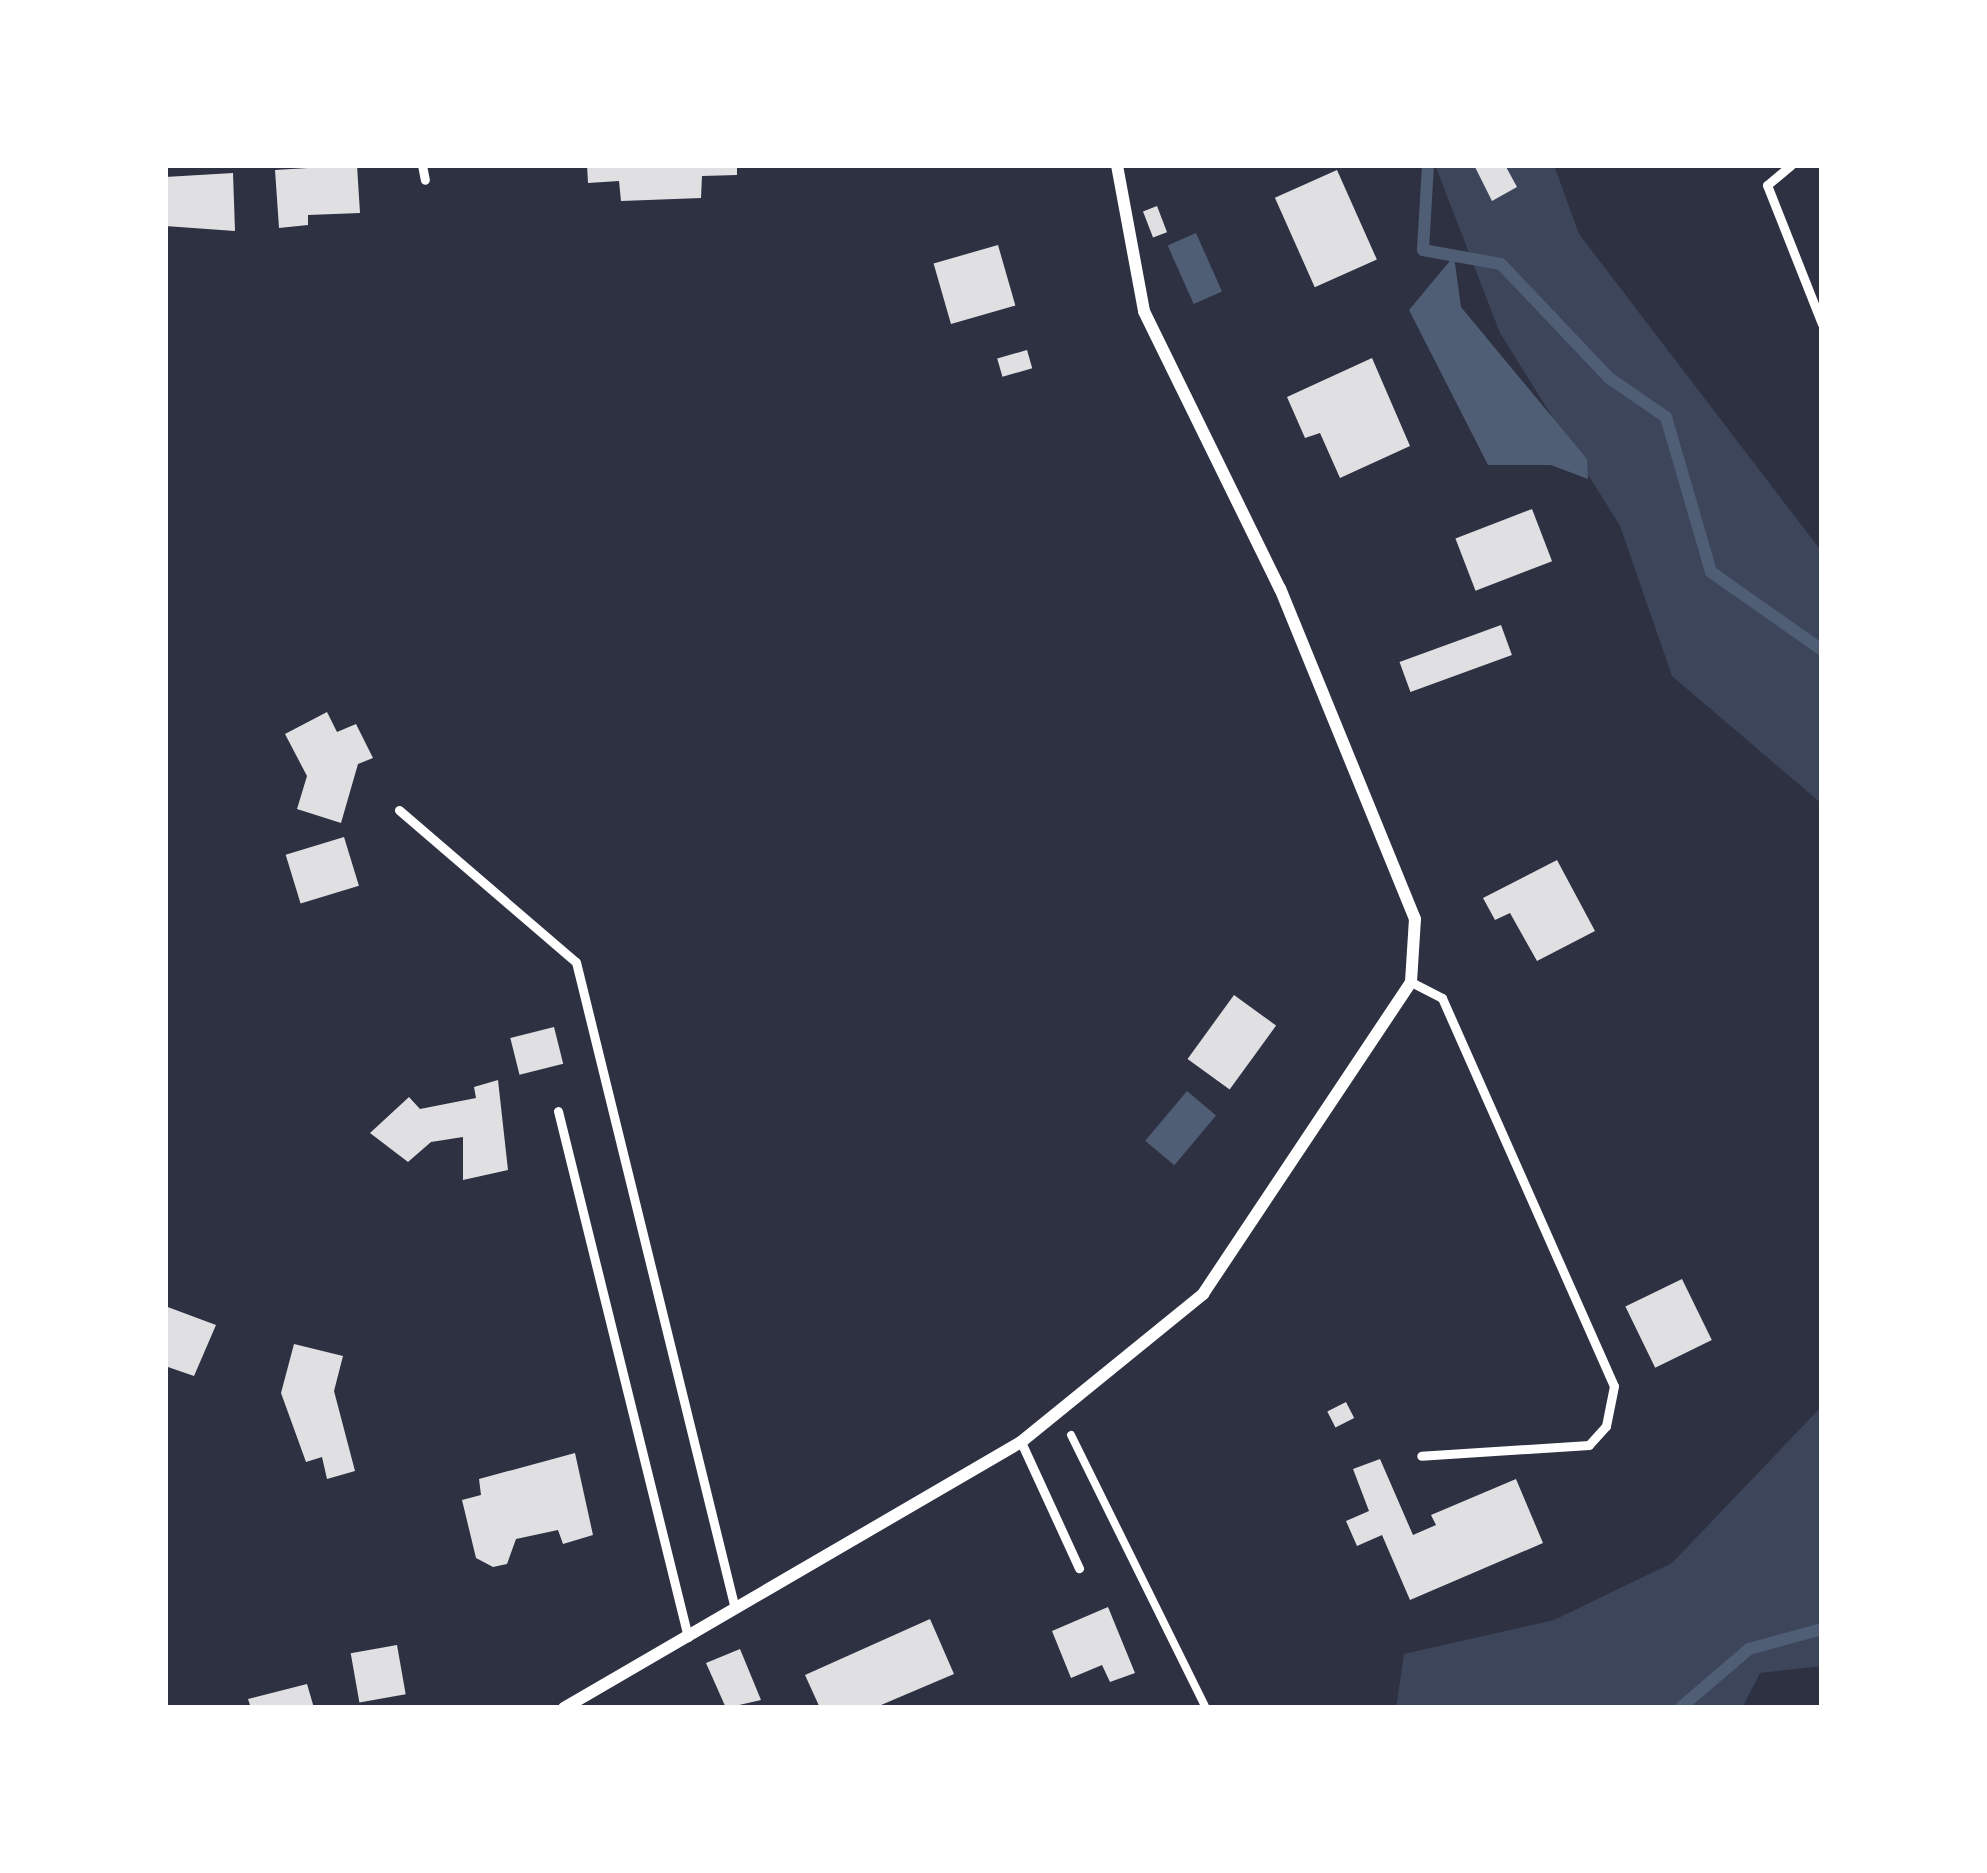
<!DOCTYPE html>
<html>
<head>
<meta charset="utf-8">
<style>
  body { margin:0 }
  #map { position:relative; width:1987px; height:1873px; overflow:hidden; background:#2d3142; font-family:Mulish,sans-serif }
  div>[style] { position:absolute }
  .green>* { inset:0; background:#3c4559 }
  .water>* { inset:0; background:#4f5d75; transform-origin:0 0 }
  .stream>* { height:12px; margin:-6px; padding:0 6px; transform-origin:6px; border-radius:6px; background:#4f5d75 }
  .building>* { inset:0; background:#e0e0e3; transform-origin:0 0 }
  .path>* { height:8px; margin:-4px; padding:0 4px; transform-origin:4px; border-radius:4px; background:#fff }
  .service>* { height:9px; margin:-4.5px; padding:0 4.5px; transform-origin:4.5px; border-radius:4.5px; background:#fff }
  .minor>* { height:12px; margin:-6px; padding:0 6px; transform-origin:6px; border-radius:6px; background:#fff }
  span { translate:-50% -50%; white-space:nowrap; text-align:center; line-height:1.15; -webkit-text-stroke:10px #fff; paint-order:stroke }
  .frame { position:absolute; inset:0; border:168px solid #fff; pointer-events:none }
</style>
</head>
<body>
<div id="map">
  <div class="green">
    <div style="clip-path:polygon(1435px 165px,1554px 165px,1579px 234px,1822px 552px,1822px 804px,1672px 676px,1620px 526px,1500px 333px)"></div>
    <div style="clip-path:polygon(1822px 1406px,1822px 1666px,1760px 1673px,1742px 1708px,1396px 1708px,1404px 1654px,1554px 1620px,1672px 1563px)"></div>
  </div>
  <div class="water">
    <div style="left:1196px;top:233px;width:64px;height:31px;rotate:66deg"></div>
    <div style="clip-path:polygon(1454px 256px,1461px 307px,1587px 459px,1588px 479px,1551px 465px,1488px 465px,1409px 310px)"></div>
    <div style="left:1187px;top:1091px;width:38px;height:65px;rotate:40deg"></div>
  </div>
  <div class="stream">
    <div style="left:1428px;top:165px;width:85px;rotate:93.4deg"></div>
    <div style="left:1423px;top:250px;width:79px;rotate:10.2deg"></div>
    <div style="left:1501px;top:264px;width:157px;rotate:46.5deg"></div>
    <div style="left:1609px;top:378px;width:69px;rotate:34.4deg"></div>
    <div style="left:1666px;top:417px;width:161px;rotate:73.8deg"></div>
    <div style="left:1711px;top:572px;width:136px;rotate:35.1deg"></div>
    <div style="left:1680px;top:1708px;width:91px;rotate:-40.5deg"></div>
    <div style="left:1749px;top:1649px;width:76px;rotate:-15.3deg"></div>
  </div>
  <div class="building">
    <div style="clip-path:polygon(357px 165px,360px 213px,308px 215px,308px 225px,279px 228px,275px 170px)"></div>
    <div style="clip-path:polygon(587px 165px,737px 165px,737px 175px,702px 176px,701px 198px,621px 201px,619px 181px,588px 183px)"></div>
    <div style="clip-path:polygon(1474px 165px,1505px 165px,1517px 187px,1492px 201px)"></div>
    <div style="left:1337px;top:170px;width:98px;height:68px;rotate:66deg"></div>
    <div style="clip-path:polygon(233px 173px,235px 231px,165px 226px,165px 177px)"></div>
    <div style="left:1157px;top:206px;width:28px;height:15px;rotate:69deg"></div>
    <div style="left:998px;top:245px;width:63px;height:67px;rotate:74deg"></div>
    <div style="left:1027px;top:350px;width:19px;height:31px;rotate:74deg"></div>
    <div style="clip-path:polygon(1372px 358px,1410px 446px,1340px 478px,1320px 433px,1305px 438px,1287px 397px)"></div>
    <div style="left:1532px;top:509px;width:56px;height:82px;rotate:69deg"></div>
    <div style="left:1501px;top:625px;width:32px;height:108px;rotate:70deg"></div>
    <div style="clip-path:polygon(327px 712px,337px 732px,356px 724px,373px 758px,358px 764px,341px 823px,297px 809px,307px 776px,285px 734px)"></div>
    <div style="left:344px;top:837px;width:51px;height:61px;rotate:73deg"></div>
    <div style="clip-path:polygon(1557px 860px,1595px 931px,1537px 961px,1510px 913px,1495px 920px,1483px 898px)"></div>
    <div style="left:1234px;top:995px;width:52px;height:79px;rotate:36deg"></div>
    <div style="left:554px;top:1027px;width:38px;height:45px;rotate:76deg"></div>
    <div style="clip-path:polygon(498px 1080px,508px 1170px,463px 1180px,463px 1137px,431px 1142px,408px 1162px,370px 1133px,409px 1097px,420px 1109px,476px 1098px,474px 1087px)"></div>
    <div style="left:1682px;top:1279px;width:68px;height:63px;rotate:64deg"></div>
    <div style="clip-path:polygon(165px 1306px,216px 1325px,194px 1376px,165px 1366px)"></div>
    <div style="clip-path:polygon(294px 1344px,343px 1356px,334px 1391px,355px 1471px,327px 1479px,322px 1457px,306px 1462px,281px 1393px)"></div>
    <div style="left:1346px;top:1402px;width:18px;height:21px;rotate:63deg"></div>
    <div style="clip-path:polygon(575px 1453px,593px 1535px,563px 1544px,558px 1530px,516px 1539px,507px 1564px,493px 1567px,476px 1558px,462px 1500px,481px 1495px,479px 1479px)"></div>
    <div style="clip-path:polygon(1380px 1459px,1413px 1535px,1436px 1525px,1431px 1515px,1516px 1479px,1543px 1543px,1410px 1600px,1382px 1535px,1357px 1546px,1346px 1521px,1369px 1511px,1353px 1469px)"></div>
    <div style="clip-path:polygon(1108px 1607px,1135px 1673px,1110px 1682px,1102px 1665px,1071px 1678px,1052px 1631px)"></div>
    <div style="clip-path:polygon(930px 1619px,954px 1674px,874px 1708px,820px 1708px,805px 1675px)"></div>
    <div style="left:397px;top:1645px;width:50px;height:47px;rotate:80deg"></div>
    <div style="clip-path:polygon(740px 1649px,761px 1700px,726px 1708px,706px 1663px)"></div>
    <div style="clip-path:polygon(307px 1684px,314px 1708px,251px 1708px,248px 1699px)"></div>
  </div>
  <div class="path">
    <div style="left:1071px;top:1435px;width:305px;rotate:63.7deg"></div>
  </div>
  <div class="service">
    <div style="left:422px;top:165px;width:15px;rotate:79deg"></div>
    <div style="left:1791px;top:165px;width:31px;rotate:140deg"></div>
    <div style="left:1767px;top:185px;width:149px;rotate:68.4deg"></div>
    <div style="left:399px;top:810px;width:233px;rotate:40.7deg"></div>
    <div style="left:576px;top:962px;width:666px;rotate:76.19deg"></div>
    <div style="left:1411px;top:982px;width:35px;rotate:27deg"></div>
    <div style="left:1442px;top:998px;width:424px;rotate:66.1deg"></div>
    <div style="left:1614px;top:1386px;width:41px;rotate:101.3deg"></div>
    <div style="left:1606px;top:1426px;width:25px;rotate:132deg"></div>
    <div style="left:1589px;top:1445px;width:168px;rotate:176.3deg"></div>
    <div style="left:558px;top:1111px;width:542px;rotate:76.12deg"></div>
    <div style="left:1021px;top:1442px;width:139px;rotate:65.3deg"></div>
  </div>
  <div class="minor">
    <div style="left:564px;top:1708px;width:529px;rotate:-30.2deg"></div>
    <div style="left:1021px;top:1442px;width:235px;rotate:-39.1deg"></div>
    <div style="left:1203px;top:1294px;width:375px;rotate:-56.3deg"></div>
    <div style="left:1411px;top:982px;width:63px;rotate:-86.4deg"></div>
    <div style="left:1415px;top:919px;width:357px;rotate:-112.2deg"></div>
    <div style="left:1280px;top:589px;width:309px;rotate:-116.1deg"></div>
    <div style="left:1144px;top:311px;width:148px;rotate:-100.5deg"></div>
  </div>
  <div class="frame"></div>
</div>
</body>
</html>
